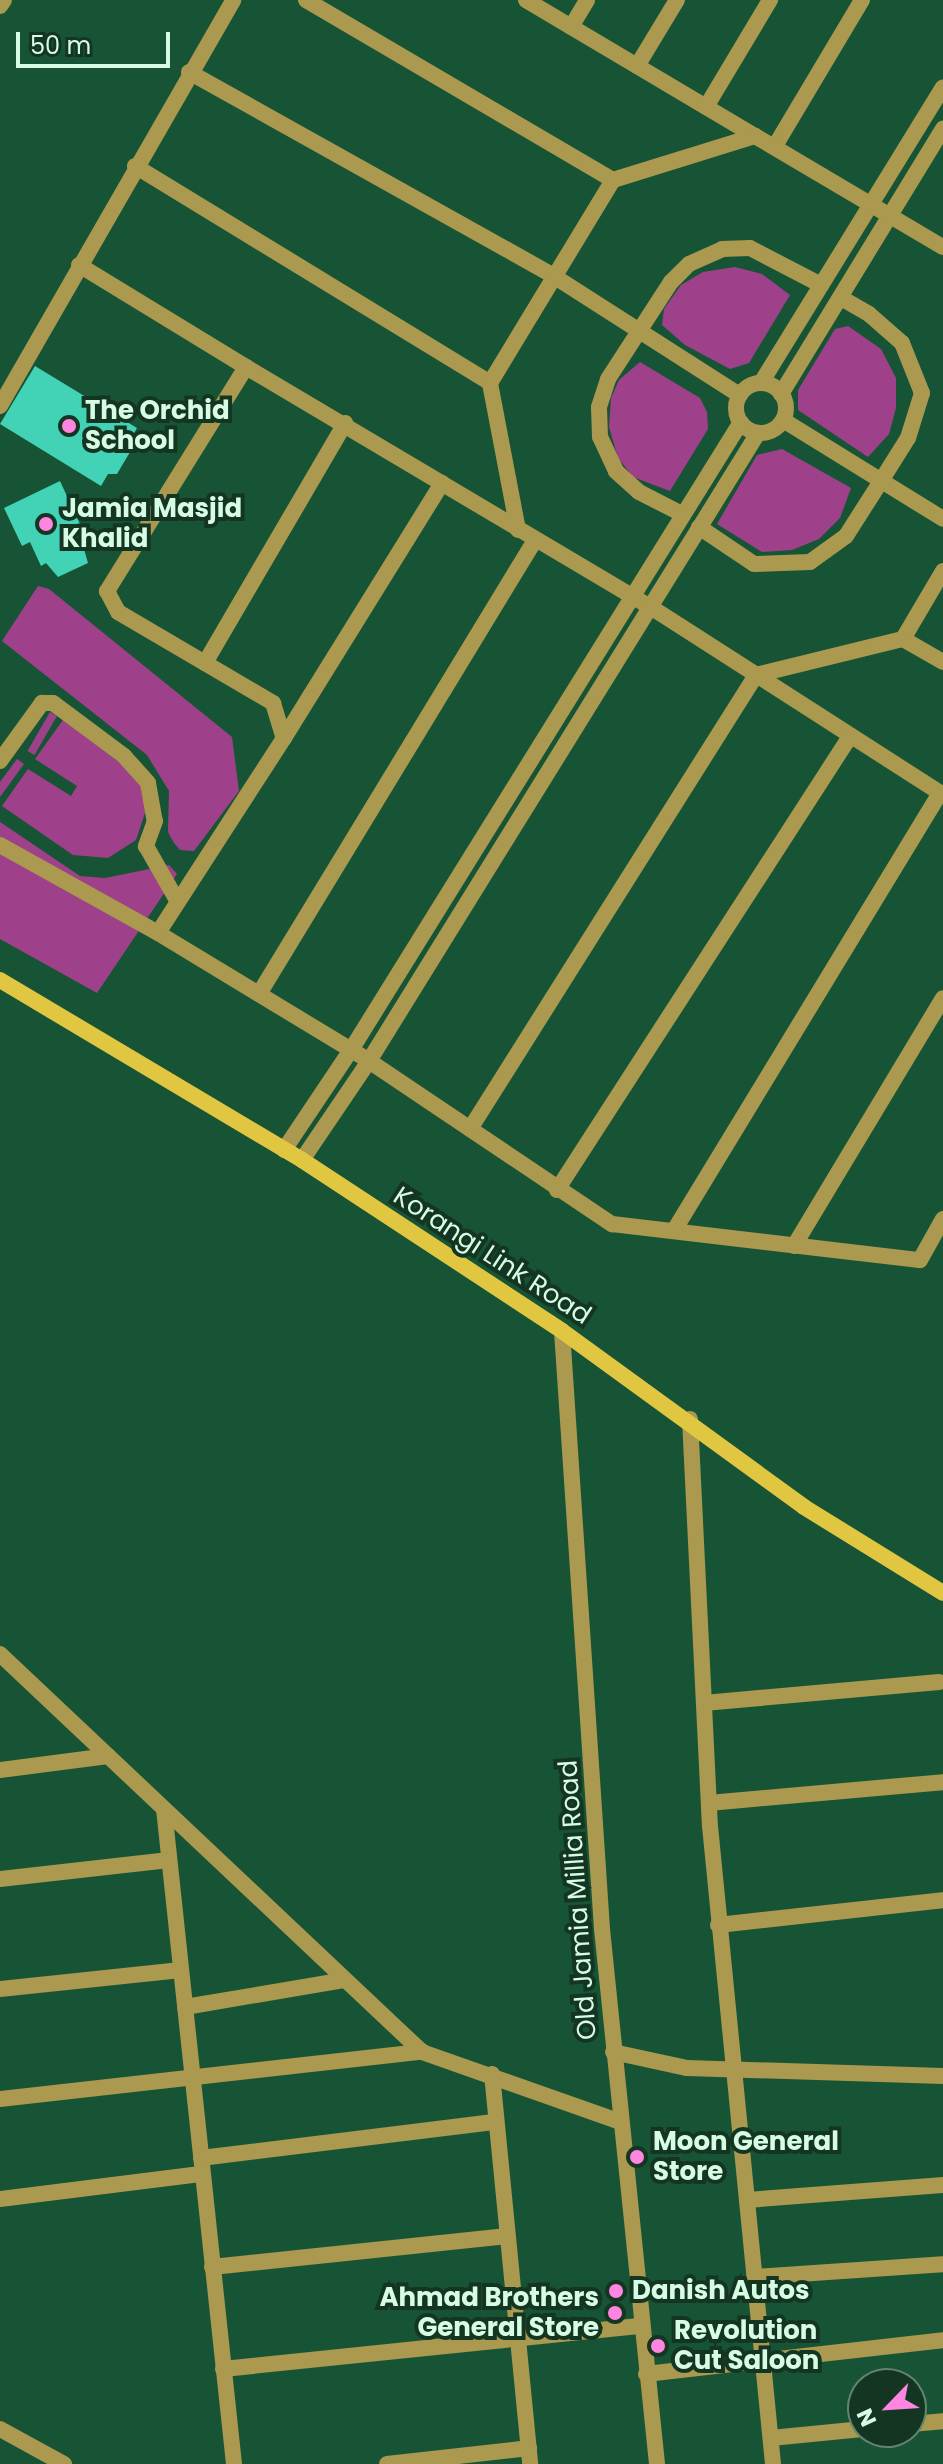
<!DOCTYPE html>
<html>
<head>
<meta charset="utf-8">
<style>
  body { margin:0 }
  #map { position:relative; width:943px; height:2464px; overflow:hidden; background:#175435; font-family:Poppins,sans-serif }
  div>[style] { position:absolute }
  .green>* { inset:0; background:#9f418a; transform-origin:0 0 }
  .building>* { inset:0; background:#42d2b6 }
  .minor>* { height:16px; margin:-8px; padding:0 8px; transform-origin:8px; border-radius:8px; background:#aa994e }
  .minor>.ring { margin:-8px; padding:0; box-sizing:content-box; background:none; border:16px solid #aa994e; border-radius:50% }
  .tertiary>* { height:16px; margin:-8px; padding:0 8px; transform-origin:8px; border-radius:8px; background:#aa994e }
  .secondary>* { height:16px; margin:-8px; padding:0 8px; transform-origin:8px; border-radius:8px; background:#e1c642 }
  .dots>* { width:22px; height:22px; translate:-50% -50%; box-sizing:border-box; border:4px solid #153523; border-radius:50% }
  span { translate:-50% -50%; white-space:nowrap; text-align:center; line-height:1.15; -webkit-text-stroke:8px #153523; paint-order:stroke }
  .poi-label { font-size:26px; color:#d6fce4; font-weight:700 }
  .left { translate:0 -50%; text-align:left }
  .right { translate:-100% -50%; text-align:right }
  .street-label { font-size:26px; color:#d6fce4 }
  .north { position:absolute; left:847px; top:2368px; width:80px; height:80px; box-sizing:border-box; background:#153523; border:2px solid #628570; border-radius:50%; rotate:245deg; font-size:22px; font-weight:700; line-height:32px; text-align:center; color:#d6fce4 }
  .north::after { content:''; display:block; margin:auto; width:28px; height:36px; background:#fe86e0; clip-path:polygon(50% 0,100% 100%,50% 72%,0 100%) }
  .scale { position:absolute; left:16px; top:32px; width:154px; height:36px; box-sizing:border-box; border:4px solid #d6fce4; border-top:0; padding-left:10px; font-size:24px; line-height:28px; white-space:nowrap; color:#d6fce4; -webkit-text-stroke:6px #153523; paint-order:stroke }
</style>
</head>
<body>
<div id="map">
  <div class="green">
    <div style="clip-path:polygon(735px 267px,762px 274px,790px 295px,749px 363px,730px 369px,685px 345px,662px 325px,664px 309px,681px 285px,703px 272px)"></div>
    <div style="clip-path:polygon(848px 326px,881px 349px,896px 378px,896px 408px,889px 434px,868px 457px,798px 410px,798px 390px,835px 329px)"></div>
    <div style="clip-path:polygon(640px 362px,700px 398px,707px 412px,708px 429px,670px 491px,633px 477px,618px 458px,609px 427px,611px 398px,619px 380px)"></div>
    <div style="clip-path:polygon(782px 449px,851px 488px,840px 518px,819px 539px,792px 550px,762px 552px,717px 524px,757px 455px)"></div>
    <div style="clip-path:polygon(38px 586px,49px 589px,232px 737px,239px 791px,194px 851px,180px 850px,174px 843px,168px 832px,169px 791px,147px 755px,2px 641px)"></div>
    <div style="left:50px;top:712px;width:8px;height:45px;rotate:30deg"></div>
    <div style="clip-path:polygon(63px 720px,135px 774px,144px 789px,147px 807px,136px 840px,108px 858px,73px 855px,2px 806px,28px 769px,71px 796px,77px 786px,35px 759px)"></div>
    <div style="clip-path:polygon(17px 759px,24px 764px,0 797px,0 782px)"></div>
    <div style="clip-path:polygon(0 822px,80px 876px,105px 878px,169px 865px,177px 874px,97px 993px,0 939px)"></div>
  </div>
  <div class="building">
    <div style="clip-path:polygon(35px 366px,137px 428px,129px 442px,133px 447px,117px 474px,108px 474px,101px 486px,0 424px)"></div>
    <div style="clip-path:polygon(60px 481px,87px 539px,82px 542px,88px 563px,58px 577px,46px 563px,41px 566px,30px 542px,22px 546px,4px 508px)"></div>
  </div>
  <div class="minor">
    <div style="left:306px;top:0;width:356px;rotate:30.4deg"></div>
    <div style="left:526px;top:0;width:266px;rotate:30.7deg"></div>
    <div style="left:0;top:6px;width:7px;rotate:-56deg"></div>
    <div style="left:571px;top:27px;width:31px;rotate:-59deg"></div>
    <div style="left:637px;top:66px;width:77px;rotate:-58.8deg"></div>
    <div style="left:189px;top:72px;width:416px;rotate:29.2deg"></div>
    <div style="left:552px;top:275px;width:223px;rotate:32.6deg"></div>
    <div style="left:706px;top:107px;width:125px;rotate:-59.1deg"></div>
    <div style="left:775px;top:146px;width:170px;rotate:-59.2deg"></div>
    <div style="left:135px;top:166px;width:416px;rotate:31.4deg"></div>
    <div style="left:79px;top:265px;width:196px;rotate:31.4deg"></div>
    <div style="left:246px;top:367px;width:264px;rotate:121.8deg"></div>
    <div style="left:107px;top:591px;width:24px;rotate:62deg"></div>
    <div style="left:118px;top:612px;width:180px;rotate:30.4deg"></div>
    <div style="left:273px;top:703px;width:37px;rotate:73deg"></div>
    <div style="left:284px;top:738px;width:232px;rotate:122.9deg"></div>
    <div style="left:158px;top:933px;width:247px;rotate:31.2deg"></div>
    <div style="left:369px;top:1061px;width:293px;rotate:33.9deg"></div>
    <div style="left:612px;top:1224px;width:310px;rotate:6.7deg"></div>
    <div style="left:920px;top:1260px;width:47px;rotate:-60.7deg"></div>
    <div style="left:246px;top:367px;width:469px;rotate:30.7deg"></div>
    <div style="left:649px;top:606px;width:350px;rotate:32.7deg"></div>
    <div style="left:761px;top:383px;width:347px;rotate:-58.4deg"></div>
    <div class="ring" style="left:736px;top:383px;width:34px;height:34px"></div>
    <div style="left:781px;top:394px;width:311px;rotate:-58.6deg"></div>
    <div style="left:0;top:406px;width:468px;rotate:-60.1deg"></div>
    <div style="left:783px;top:420px;width:188px;rotate:31.7deg"></div>
    <div style="left:682px;top:514px;width:48px;rotate:-152.9deg"></div>
    <div style="left:639px;top:492px;width:31px;rotate:-138deg"></div>
    <div style="left:616px;top:471px;width:38px;rotate:-115deg"></div>
    <div style="left:600px;top:437px;width:30px;rotate:-92deg"></div>
    <div style="left:599px;top:407px;width:29px;rotate:-72deg"></div>
    <div style="left:608px;top:379px;width:116px;rotate:-57deg"></div>
    <div style="left:671px;top:282px;width:25px;rotate:-45deg"></div>
    <div style="left:689px;top:264px;width:36px;rotate:-24deg"></div>
    <div style="left:722px;top:249px;width:28px;rotate:-2deg"></div>
    <div style="left:750px;top:248px;width:80px;rotate:27.5deg"></div>
    <div style="left:699px;top:527px;width:66px;rotate:33.9deg"></div>
    <div style="left:754px;top:564px;width:56px;rotate:-2deg"></div>
    <div style="left:810px;top:562px;width:44px;rotate:-35.8deg"></div>
    <div style="left:846px;top:536px;width:65px;rotate:-57.5deg"></div>
    <div style="left:881px;top:481px;width:51px;rotate:-57.9deg"></div>
    <div style="left:908px;top:438px;width:47px;rotate:-72.7deg"></div>
    <div style="left:922px;top:393px;width:54px;rotate:-111.8deg"></div>
    <div style="left:902px;top:343px;width:44px;rotate:-138.7deg"></div>
    <div style="left:869px;top:314px;width:32px;rotate:-150deg"></div>
    <div style="left:518px;top:530px;width:150px;rotate:-100.8deg"></div>
    <div style="left:490px;top:383px;width:237px;rotate:-58.8deg"></div>
    <div style="left:613px;top:180px;width:149px;rotate:-17.2deg"></div>
    <div style="left:755px;top:136px;width:218px;rotate:30.6deg"></div>
    <div style="left:943px;top:571px;width:79px;rotate:120.5deg"></div>
    <div style="left:903px;top:639px;width:46px;rotate:29.9deg"></div>
    <div style="left:205px;top:663px;width:278px;rotate:-59.7deg"></div>
    <div style="left:284px;top:738px;width:300px;rotate:-58.2deg"></div>
    <div style="left:0;top:761px;width:72px;rotate:-54.1deg"></div>
    <div style="left:42px;top:703px;width:11px"></div>
    <div style="left:53px;top:703px;width:89px;rotate:36.7deg"></div>
    <div style="left:124px;top:756px;width:36px;rotate:48deg"></div>
    <div style="left:148px;top:783px;width:39px;rotate:80deg"></div>
    <div style="left:155px;top:821px;width:27px;rotate:110deg"></div>
    <div style="left:146px;top:846px;width:64px;rotate:60.3deg"></div>
    <div style="left:0;top:845px;width:181px;rotate:29.1deg"></div>
    <div style="left:259px;top:994px;width:531px;rotate:-58.7deg"></div>
    <div style="left:470px;top:1129px;width:537px;rotate:-57.79deg"></div>
    <div style="left:756px;top:675px;width:151px;rotate:-13.8deg"></div>
    <div style="left:284px;top:1150px;width:120px;rotate:-56.2deg"></div>
    <div style="left:351px;top:1050px;width:739px;rotate:-58.16deg"></div>
    <div style="left:302px;top:1160px;width:120px;rotate:-55.9deg"></div>
    <div style="left:369px;top:1061px;width:739px;rotate:-58.22deg"></div>
    <div style="left:557px;top:1190px;width:538px;rotate:-57.14deg"></div>
    <div style="left:675px;top:1229px;width:510px;rotate:-58.71deg"></div>
    <div style="left:794px;top:1246px;width:289px;rotate:-59deg"></div>
    <div style="left:690px;top:1419px;width:407px;rotate:87.2deg"></div>
    <div style="left:710px;top:1826px;width:641px;rotate:84.36deg"></div>
    <div style="left:0;top:1654px;width:580px;rotate:43.32deg"></div>
    <div style="left:422px;top:2052px;width:208px;rotate:19.4deg"></div>
    <div style="left:704px;top:1703px;width:236px;rotate:-5.1deg"></div>
    <div style="left:0;top:1770px;width:109px;rotate:-7.4deg"></div>
    <div style="left:709px;top:1803px;width:235px;rotate:-5.1deg"></div>
    <div style="left:164px;top:1809px;width:659px;rotate:83.9deg"></div>
    <div style="left:0;top:1879px;width:170px;rotate:-6.4deg"></div>
    <div style="left:718px;top:1925px;width:226px;rotate:-6.3deg"></div>
    <div style="left:0;top:1989px;width:182px;rotate:-6deg"></div>
    <div style="left:185px;top:2007px;width:161px;rotate:-9.6deg"></div>
    <div style="left:613px;top:2052px;width:76px;rotate:12.2deg"></div>
    <div style="left:687px;top:2068px;width:256px;rotate:1.8deg"></div>
    <div style="left:492px;top:2074px;width:392px;rotate:84.4deg"></div>
    <div style="left:0;top:2099px;width:425px;rotate:-6.4deg"></div>
    <div style="left:201px;top:2158px;width:297px;rotate:-7deg"></div>
    <div style="left:0;top:2199px;width:204px;rotate:-7.1deg"></div>
    <div style="left:747px;top:2200px;width:197px;rotate:-4.4deg"></div>
    <div style="left:212px;top:2267px;width:297px;rotate:-6deg"></div>
    <div style="left:754px;top:2277px;width:189px;rotate:-3.9deg"></div>
    <div style="left:223px;top:2369px;width:418px;rotate:-5.9deg"></div>
    <div style="left:646px;top:2374px;width:299px;rotate:-6.5deg"></div>
    <div style="left:911px;top:2424px;width:32px;rotate:-5deg"></div>
    <div style="left:0;top:2429px;width:73px;rotate:28.7deg"></div>
    <div style="left:771px;top:2438px;width:92px;rotate:-5.6deg"></div>
    <div style="left:387px;top:2464px;width:143px;rotate:-6.4deg"></div>
  </div>
  <div class="tertiary">
    <div style="left:562px;top:1331px;width:599px;rotate:86.17deg"></div>
    <div style="left:602px;top:1929px;width:538px;rotate:84.13deg"></div>
  </div>
  <div class="secondary">
    <div style="left:0;top:980px;width:352px;rotate:30.8deg"></div>
    <div style="left:302px;top:1160px;width:311px;rotate:33.3deg"></div>
    <div style="left:562px;top:1331px;width:299px;rotate:36deg"></div>
    <div style="left:804px;top:1507px;width:163px;rotate:31.7deg"></div>
  </div>
  <div class="dots">
    <div style="left:69px;top:426px;background:#fe86e0"></div>
    <div style="left:46px;top:524px;background:#fe86e0"></div>
    <div style="left:637px;top:2157px;background:#fe86e0"></div>
    <div style="left:616px;top:2291px;background:#fe86e0"></div>
    <div style="left:615px;top:2313px;background:#fe86e0"></div>
    <div style="left:658px;top:2346px;background:#fe86e0"></div>
  </div>
  <div class="poi-label">
    <span class="left" style="left:85px;top:426px">The Orchid<br>School</span>
    <span class="left" style="left:62px;top:524px">Jamia Masjid<br>Khalid</span>
    <span class="left" style="left:653px;top:2157px">Moon General<br>Store</span>
    <span class="left" style="left:632px;top:2291px">Danish Autos</span>
    <span class="right" style="left:599px;top:2313px">Ahmad Brothers<br>General Store</span>
    <span class="left" style="left:674px;top:2346px">Revolution<br>Cut Saloon</span>
  </div>
  <div class="street-label">
    <span style="left:492px;top:1256px;rotate:33deg">Korangi Link Road</span>
    <span style="left:578px;top:1900px;rotate:-94deg">Old Jamia Millia Road</span>
  </div>
  <div class="north">N</div>
  <div class="scale">50 m</div>
</div>
</body>
</html>
